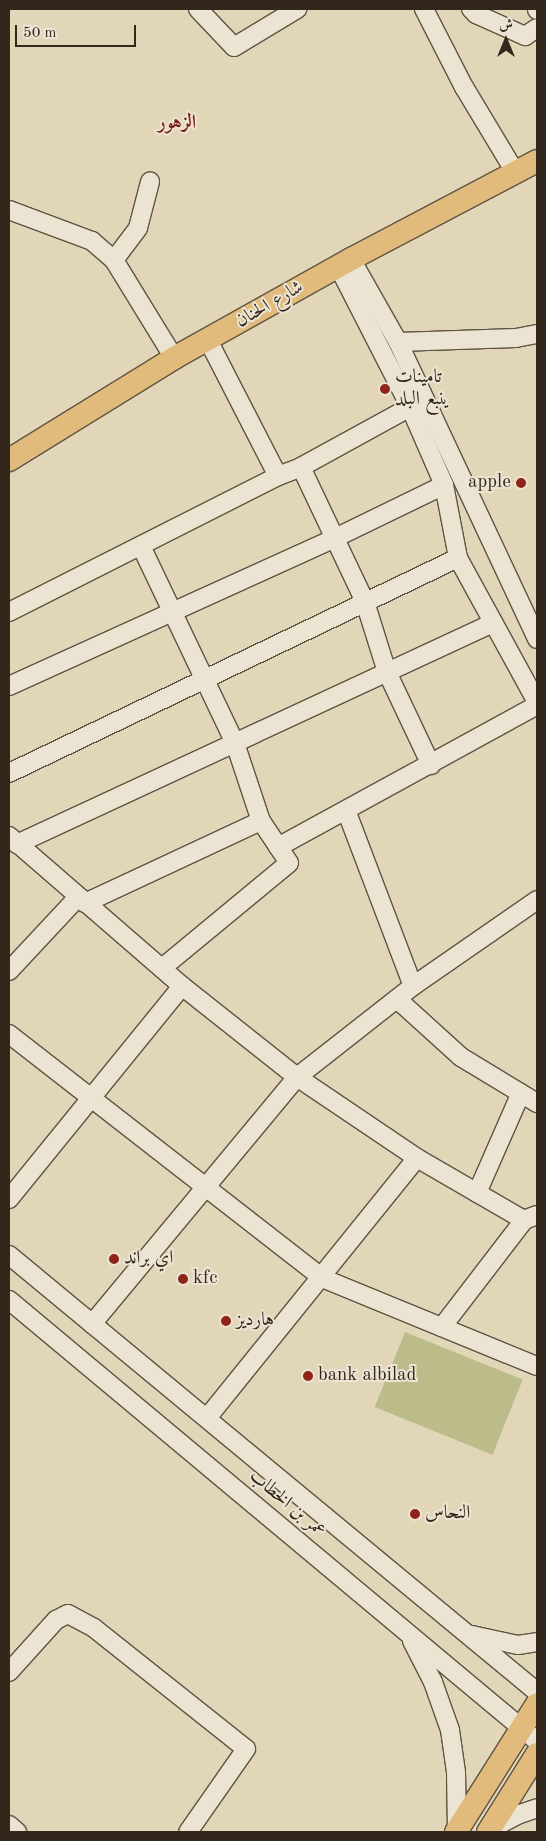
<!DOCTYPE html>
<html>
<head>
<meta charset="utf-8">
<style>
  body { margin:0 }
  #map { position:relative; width:546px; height:1841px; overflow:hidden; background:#e2d6b9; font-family:"Old Standard TT",Amiri,serif }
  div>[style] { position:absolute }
  .green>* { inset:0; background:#bbbc8a; transform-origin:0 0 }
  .roads { filter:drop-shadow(1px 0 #5f5343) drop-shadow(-1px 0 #5f5343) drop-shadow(0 1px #5f5343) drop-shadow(0 -1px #5f5343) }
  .minor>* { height:18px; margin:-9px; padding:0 9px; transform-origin:9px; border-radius:9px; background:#ece4d2 }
  .major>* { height:22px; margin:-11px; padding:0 11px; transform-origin:11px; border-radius:11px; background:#e1bb7c }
  .dots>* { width:14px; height:14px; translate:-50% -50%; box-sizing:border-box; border:2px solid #ece4d2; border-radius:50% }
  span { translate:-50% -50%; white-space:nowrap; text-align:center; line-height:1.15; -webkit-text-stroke:4px #ece4d2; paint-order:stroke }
  .street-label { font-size:19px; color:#33271c }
  .poi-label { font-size:19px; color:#33271c }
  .left { translate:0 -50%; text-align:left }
  .right { translate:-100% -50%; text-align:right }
  .neighbourhood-label { font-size:20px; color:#7a1f14; font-weight:700 }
  .frame { position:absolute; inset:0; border:10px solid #33271c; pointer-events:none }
  .north { position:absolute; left:481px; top:15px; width:50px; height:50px; -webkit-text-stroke:4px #ece4d2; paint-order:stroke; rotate:0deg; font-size:14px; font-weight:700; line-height:20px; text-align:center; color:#33271c }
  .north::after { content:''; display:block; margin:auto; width:18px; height:22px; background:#33271c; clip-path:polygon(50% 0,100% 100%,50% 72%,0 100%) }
  .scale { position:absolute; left:15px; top:25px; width:121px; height:22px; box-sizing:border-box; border:2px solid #33271c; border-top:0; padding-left:6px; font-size:15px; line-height:18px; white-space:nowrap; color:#33271c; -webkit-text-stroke:4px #ece4d2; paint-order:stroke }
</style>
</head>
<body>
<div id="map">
  <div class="green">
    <div style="left:405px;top:1332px;width:127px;height:81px;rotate:22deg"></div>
  </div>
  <div class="roads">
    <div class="minor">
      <div style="left:198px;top:9px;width:52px;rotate:46.5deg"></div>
      <div style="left:234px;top:47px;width:74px;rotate:-31.1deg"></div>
      <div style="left:424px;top:9px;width:88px;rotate:62.9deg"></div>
      <div style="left:464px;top:87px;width:99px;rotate:59deg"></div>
      <div style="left:471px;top:9px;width:7px;rotate:45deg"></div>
      <div style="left:476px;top:14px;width:54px;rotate:24.2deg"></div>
      <div style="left:525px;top:36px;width:14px;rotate:-34deg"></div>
      <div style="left:537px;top:9px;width:1px;rotate:90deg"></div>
      <div style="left:9px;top:210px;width:89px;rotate:20.5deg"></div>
      <div style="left:92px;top:241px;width:29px;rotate:41deg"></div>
      <div style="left:114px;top:260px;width:115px;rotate:58.5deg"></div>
      <div style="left:351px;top:259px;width:95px;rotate:60.5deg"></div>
      <div style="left:398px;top:342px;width:328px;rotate:64.9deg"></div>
      <div style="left:114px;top:260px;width:40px;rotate:-53deg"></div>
      <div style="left:138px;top:228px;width:48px;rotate:-75.4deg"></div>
      <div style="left:338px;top:266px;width:158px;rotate:62.9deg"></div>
      <div style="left:410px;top:407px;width:85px;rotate:66.4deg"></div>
      <div style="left:444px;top:485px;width:74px;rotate:79.1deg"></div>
      <div style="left:458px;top:558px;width:164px;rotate:61.3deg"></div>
      <div style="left:208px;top:340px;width:153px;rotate:62.8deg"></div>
      <div style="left:398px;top:342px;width:118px;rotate:-1.9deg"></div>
      <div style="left:516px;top:338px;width:21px;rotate:-11deg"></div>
      <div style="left:301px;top:467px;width:149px;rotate:64.6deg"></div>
      <div style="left:365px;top:602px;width:73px;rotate:72.6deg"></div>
      <div style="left:387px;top:672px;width:103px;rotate:64.7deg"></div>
      <div style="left:141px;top:546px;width:218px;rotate:64.5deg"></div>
      <div style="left:235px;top:743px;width:82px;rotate:71.6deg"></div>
      <div style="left:261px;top:821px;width:50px;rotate:56.3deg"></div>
      <div style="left:289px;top:863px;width:165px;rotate:140.4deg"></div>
      <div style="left:9px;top:612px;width:301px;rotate:-26.8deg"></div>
      <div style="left:278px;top:476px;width:25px;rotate:-21deg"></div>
      <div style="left:301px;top:467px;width:124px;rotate:-28.8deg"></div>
      <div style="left:9px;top:686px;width:358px;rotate:-24.4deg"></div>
      <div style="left:335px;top:538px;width:121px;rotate:-25.9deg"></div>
      <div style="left:9px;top:773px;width:498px;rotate:-25.6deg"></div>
      <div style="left:346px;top:810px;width:188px;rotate:69.2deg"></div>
      <div style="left:9px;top:836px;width:229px;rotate:40.9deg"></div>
      <div style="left:182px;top:986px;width:147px;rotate:38.4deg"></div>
      <div style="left:297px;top:1077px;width:145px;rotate:34deg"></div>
      <div style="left:417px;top:1158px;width:124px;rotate:30.1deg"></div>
      <div style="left:17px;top:844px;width:525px;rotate:-24.9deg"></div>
      <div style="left:278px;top:847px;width:295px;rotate:-28.7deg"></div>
      <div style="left:85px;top:903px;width:194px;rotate:-25deg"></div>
      <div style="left:9px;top:971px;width:101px;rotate:-47deg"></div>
      <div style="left:397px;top:999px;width:86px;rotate:42.2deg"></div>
      <div style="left:461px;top:1057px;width:89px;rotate:31.2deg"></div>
      <div style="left:9px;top:1034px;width:397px;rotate:37.9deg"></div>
      <div style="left:322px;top:1278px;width:232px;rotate:22.3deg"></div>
      <div style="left:477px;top:1193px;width:109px;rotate:-66.3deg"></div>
      <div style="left:9px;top:1199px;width:274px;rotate:-50.9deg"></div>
      <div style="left:9px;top:1255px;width:685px;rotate:39.61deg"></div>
      <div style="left:9px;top:1300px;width:688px;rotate:39.87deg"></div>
      <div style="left:92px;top:1324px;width:321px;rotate:-50.3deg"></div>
      <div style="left:297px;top:1077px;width:147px;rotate:-38.1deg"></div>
      <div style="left:413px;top:986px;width:151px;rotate:-34.7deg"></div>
      <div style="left:442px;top:1327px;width:135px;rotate:-52.5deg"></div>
      <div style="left:524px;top:1220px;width:14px;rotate:-21deg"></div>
      <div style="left:207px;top:1418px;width:334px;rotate:-51.1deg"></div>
      <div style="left:472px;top:1635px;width:47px;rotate:12.3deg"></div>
      <div style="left:518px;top:1645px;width:19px;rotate:-9deg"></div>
      <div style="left:412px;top:1641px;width:46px;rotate:62.9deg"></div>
      <div style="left:433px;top:1682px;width:51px;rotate:70.5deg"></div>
      <div style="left:450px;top:1730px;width:42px;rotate:81.9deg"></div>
      <div style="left:456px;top:1772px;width:58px;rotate:89deg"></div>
      <div style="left:9px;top:1672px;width:70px;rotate:-47.9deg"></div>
      <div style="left:56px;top:1620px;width:13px;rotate:-27deg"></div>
      <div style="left:68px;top:1614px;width:30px;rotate:28deg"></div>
      <div style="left:94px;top:1628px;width:194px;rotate:38.5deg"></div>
      <div style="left:246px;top:1749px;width:101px;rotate:124.9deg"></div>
      <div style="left:9px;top:1825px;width:11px;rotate:41deg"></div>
      <div style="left:489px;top:1830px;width:32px;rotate:-28deg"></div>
      <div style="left:517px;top:1815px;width:21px;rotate:-19deg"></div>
    </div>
    <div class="major">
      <div style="left:9px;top:460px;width:194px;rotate:-31.7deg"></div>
      <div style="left:174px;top:358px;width:203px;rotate:-29.2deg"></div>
      <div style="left:351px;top:259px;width:210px;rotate:-27.8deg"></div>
      <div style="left:456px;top:1832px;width:151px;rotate:-57.7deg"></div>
      <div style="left:488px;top:1832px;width:92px;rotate:-57.9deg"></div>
    </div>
  </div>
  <div class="dots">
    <div style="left:385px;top:389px;background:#8f2418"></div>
    <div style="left:521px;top:483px;background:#8f2418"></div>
    <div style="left:114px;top:1259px;background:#8f2418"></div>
    <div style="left:183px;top:1279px;background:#8f2418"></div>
    <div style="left:226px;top:1321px;background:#8f2418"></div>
    <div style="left:308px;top:1376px;background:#8f2418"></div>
    <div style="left:415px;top:1514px;background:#8f2418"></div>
  </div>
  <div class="street-label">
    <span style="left:270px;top:305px;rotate:-30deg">شارع الحنان</span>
    <span style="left:287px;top:1504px;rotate:40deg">عمر بن الخطاب</span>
  </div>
  <div class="poi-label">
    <span class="left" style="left:395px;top:389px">تامينات<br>ينبع البلد</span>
    <span class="right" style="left:511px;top:483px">apple</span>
    <span class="left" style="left:124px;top:1259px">اي براند</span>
    <span class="left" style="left:193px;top:1279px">kfc</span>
    <span class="left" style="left:236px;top:1321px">هارديز</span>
    <span class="left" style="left:318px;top:1376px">bank albilad</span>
    <span class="left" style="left:425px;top:1514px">النحاس</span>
  </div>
  <div class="neighbourhood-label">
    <span style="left:177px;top:123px">الزهور</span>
  </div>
  <div class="frame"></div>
  <div class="north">ش</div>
  <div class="scale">50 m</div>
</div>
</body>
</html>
